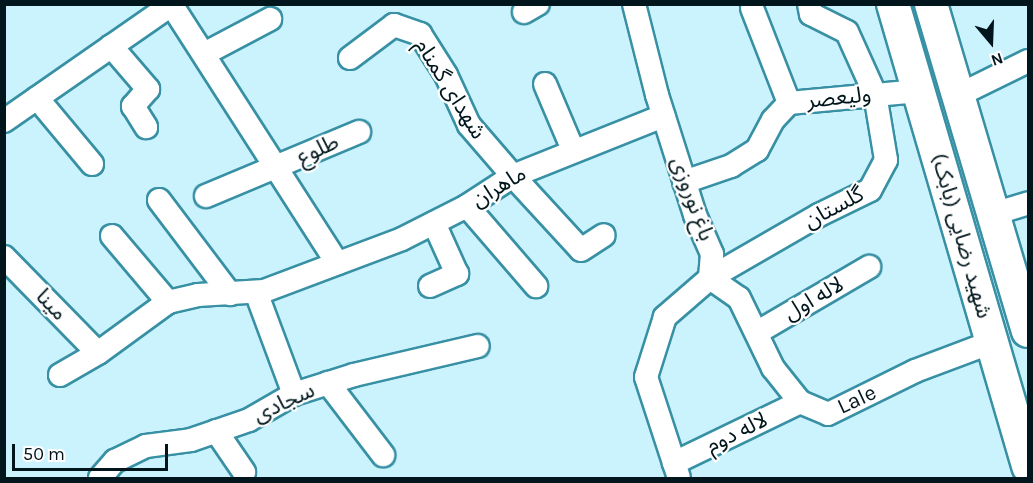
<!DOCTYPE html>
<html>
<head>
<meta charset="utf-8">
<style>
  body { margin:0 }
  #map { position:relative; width:1033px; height:483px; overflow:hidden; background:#caf3fd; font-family:Karla,"Noto Sans Arabic",sans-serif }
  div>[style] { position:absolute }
  .roads { filter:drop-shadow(2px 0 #3890a4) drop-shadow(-2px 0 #3890a4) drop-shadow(0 2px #3890a4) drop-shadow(0 -2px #3890a4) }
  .minor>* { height:22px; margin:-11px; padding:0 11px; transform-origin:11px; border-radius:11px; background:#fff }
  .secondary>* { height:32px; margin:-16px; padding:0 16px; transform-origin:16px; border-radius:16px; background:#fff }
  span { translate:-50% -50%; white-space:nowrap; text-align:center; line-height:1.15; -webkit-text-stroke:4.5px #fff; paint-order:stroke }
  .street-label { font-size:22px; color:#00161c }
  .frame { position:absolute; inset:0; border:6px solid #00161c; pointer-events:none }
  .north { position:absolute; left:961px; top:12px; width:60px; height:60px; -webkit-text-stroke:4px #fff; paint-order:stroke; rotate:161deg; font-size:16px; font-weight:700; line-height:24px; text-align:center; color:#00161c }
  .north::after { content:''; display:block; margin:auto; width:21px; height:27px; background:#00161c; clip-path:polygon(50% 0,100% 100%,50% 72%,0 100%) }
  .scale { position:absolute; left:12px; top:444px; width:156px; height:27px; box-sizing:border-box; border:3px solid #00161c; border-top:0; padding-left:8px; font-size:18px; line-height:21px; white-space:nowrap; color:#00161c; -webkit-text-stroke:4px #fff; paint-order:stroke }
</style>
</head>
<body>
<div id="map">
  <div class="roads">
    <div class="minor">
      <div style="left:171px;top:4px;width:308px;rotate:57.3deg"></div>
      <div style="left:634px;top:4px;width:94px;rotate:75.8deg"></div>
      <div style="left:657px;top:95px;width:126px;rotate:72.4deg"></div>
      <div style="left:695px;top:215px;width:43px;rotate:66.4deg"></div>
      <div style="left:712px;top:254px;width:24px;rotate:95deg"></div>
      <div style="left:710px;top:278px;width:60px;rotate:139.1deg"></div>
      <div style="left:665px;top:317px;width:63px;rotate:107.6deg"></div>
      <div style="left:646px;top:377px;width:106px;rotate:71.9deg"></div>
      <div style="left:809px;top:4px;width:10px;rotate:79deg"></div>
      <div style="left:811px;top:14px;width:40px;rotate:26.6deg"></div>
      <div style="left:847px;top:32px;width:68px;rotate:65.7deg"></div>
      <div style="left:875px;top:94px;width:67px;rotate:80.5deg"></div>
      <div style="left:886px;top:160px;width:34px;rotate:118deg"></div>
      <div style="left:870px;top:190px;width:57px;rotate:153.9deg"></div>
      <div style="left:819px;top:215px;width:126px;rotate:150deg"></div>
      <div style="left:710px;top:278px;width:35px;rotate:35deg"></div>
      <div style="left:739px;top:298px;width:78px;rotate:64.1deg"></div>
      <div style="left:773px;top:368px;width:43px;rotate:51.5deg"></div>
      <div style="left:800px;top:402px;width:30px;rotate:23deg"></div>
      <div style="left:828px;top:414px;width:97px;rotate:-26.3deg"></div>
      <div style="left:915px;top:371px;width:82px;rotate:-20.6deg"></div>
      <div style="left:752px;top:8px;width:102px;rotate:68.7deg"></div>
      <div style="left:524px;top:12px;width:16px;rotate:-30deg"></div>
      <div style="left:111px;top:46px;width:57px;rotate:49.3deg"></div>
      <div style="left:148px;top:89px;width:23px;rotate:131deg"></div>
      <div style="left:133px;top:106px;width:25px;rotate:58deg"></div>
      <div style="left:204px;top:54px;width:75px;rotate:-27.9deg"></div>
      <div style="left:350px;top:58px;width:55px;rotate:-36.9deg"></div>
      <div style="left:394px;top:25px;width:28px;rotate:19deg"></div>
      <div style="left:420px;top:34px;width:49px;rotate:57.6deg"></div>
      <div style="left:446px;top:75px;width:55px;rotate:65.3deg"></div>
      <div style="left:469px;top:125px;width:67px;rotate:49.2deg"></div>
      <div style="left:513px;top:176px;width:100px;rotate:47.4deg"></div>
      <div style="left:581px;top:250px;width:27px;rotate:-33deg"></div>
      <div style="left:545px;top:84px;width:72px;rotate:67deg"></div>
      <div style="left:957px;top:96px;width:79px;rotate:-26.2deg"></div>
      <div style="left:37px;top:98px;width:86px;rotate:50.2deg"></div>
      <div style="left:4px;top:121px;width:203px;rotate:-34.8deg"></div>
      <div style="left:684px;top:182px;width:50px;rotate:-18.8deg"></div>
      <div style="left:731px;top:166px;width:31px;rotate:-32deg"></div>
      <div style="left:757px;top:150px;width:34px;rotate:-62deg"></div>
      <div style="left:773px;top:120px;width:23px;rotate:-47deg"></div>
      <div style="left:789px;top:103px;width:130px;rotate:-5.3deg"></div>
      <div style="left:206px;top:196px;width:166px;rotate:-22.7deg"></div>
      <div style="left:159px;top:200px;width:118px;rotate:52.9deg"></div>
      <div style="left:467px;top:206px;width:106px;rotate:49.2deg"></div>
      <div style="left:993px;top:214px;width:37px;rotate:-17deg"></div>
      <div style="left:112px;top:236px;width:87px;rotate:49.7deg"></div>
      <div style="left:4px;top:257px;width:134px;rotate:45.6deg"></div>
      <div style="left:430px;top:286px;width:30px;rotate:-24deg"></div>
      <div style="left:457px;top:274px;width:56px;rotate:-114.3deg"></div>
      <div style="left:256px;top:292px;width:109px;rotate:69.6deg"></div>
      <div style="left:758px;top:332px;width:129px;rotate:-30.4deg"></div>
      <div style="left:60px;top:375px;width:44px;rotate:-30.1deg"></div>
      <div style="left:98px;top:353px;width:87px;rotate:-36.1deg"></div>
      <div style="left:168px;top:302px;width:31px;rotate:-13deg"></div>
      <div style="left:198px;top:295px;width:66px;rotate:-3.5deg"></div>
      <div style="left:264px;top:291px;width:147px;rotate:-20.6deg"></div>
      <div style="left:402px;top:239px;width:73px;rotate:-26.9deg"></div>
      <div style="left:467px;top:206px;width:55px;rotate:-33.1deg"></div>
      <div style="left:513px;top:176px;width:162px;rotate:-21.8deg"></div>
      <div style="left:328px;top:383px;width:91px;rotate:52.6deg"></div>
      <div style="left:216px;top:431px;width:50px;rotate:55.7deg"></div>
      <div style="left:674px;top:463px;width:140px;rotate:-25.8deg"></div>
      <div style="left:100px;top:478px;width:23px;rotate:-49deg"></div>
      <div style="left:115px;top:461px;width:34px;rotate:-26deg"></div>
      <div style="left:146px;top:446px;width:45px;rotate:-7.6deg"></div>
      <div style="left:191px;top:440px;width:61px;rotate:-19deg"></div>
      <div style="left:249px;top:420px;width:52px;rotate:-30deg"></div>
      <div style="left:294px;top:394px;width:63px;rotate:-17.6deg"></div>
      <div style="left:354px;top:375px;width:127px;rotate:-13.2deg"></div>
    </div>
    <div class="secondary">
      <div style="left:893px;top:4px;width:482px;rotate:73.7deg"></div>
      <div style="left:931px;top:4px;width:341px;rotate:73.5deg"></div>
    </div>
  </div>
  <div class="street-label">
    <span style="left:450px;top:89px;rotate:58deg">شهدای گمنام</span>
    <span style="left:839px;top:98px;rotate:-6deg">ولیعصر</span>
    <span style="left:318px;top:150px;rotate:-25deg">طلوع</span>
    <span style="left:499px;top:187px;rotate:-31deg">ماهران</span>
    <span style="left:692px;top:199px;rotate:70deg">باغ نوروزی</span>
    <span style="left:834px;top:208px;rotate:-28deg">گلستان</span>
    <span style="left:961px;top:236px;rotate:74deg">شهید رضایی (بابک)</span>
    <span style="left:814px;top:299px;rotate:-30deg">لاله اول</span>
    <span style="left:51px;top:305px;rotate:46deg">مینا</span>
    <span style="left:857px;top:400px;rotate:-25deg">Lale</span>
    <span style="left:284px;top:403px;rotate:-25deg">سجادی</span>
    <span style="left:737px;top:433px;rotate:-26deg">لاله دوم</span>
  </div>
  <div class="frame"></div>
  <div class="north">N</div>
  <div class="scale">50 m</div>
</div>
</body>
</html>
